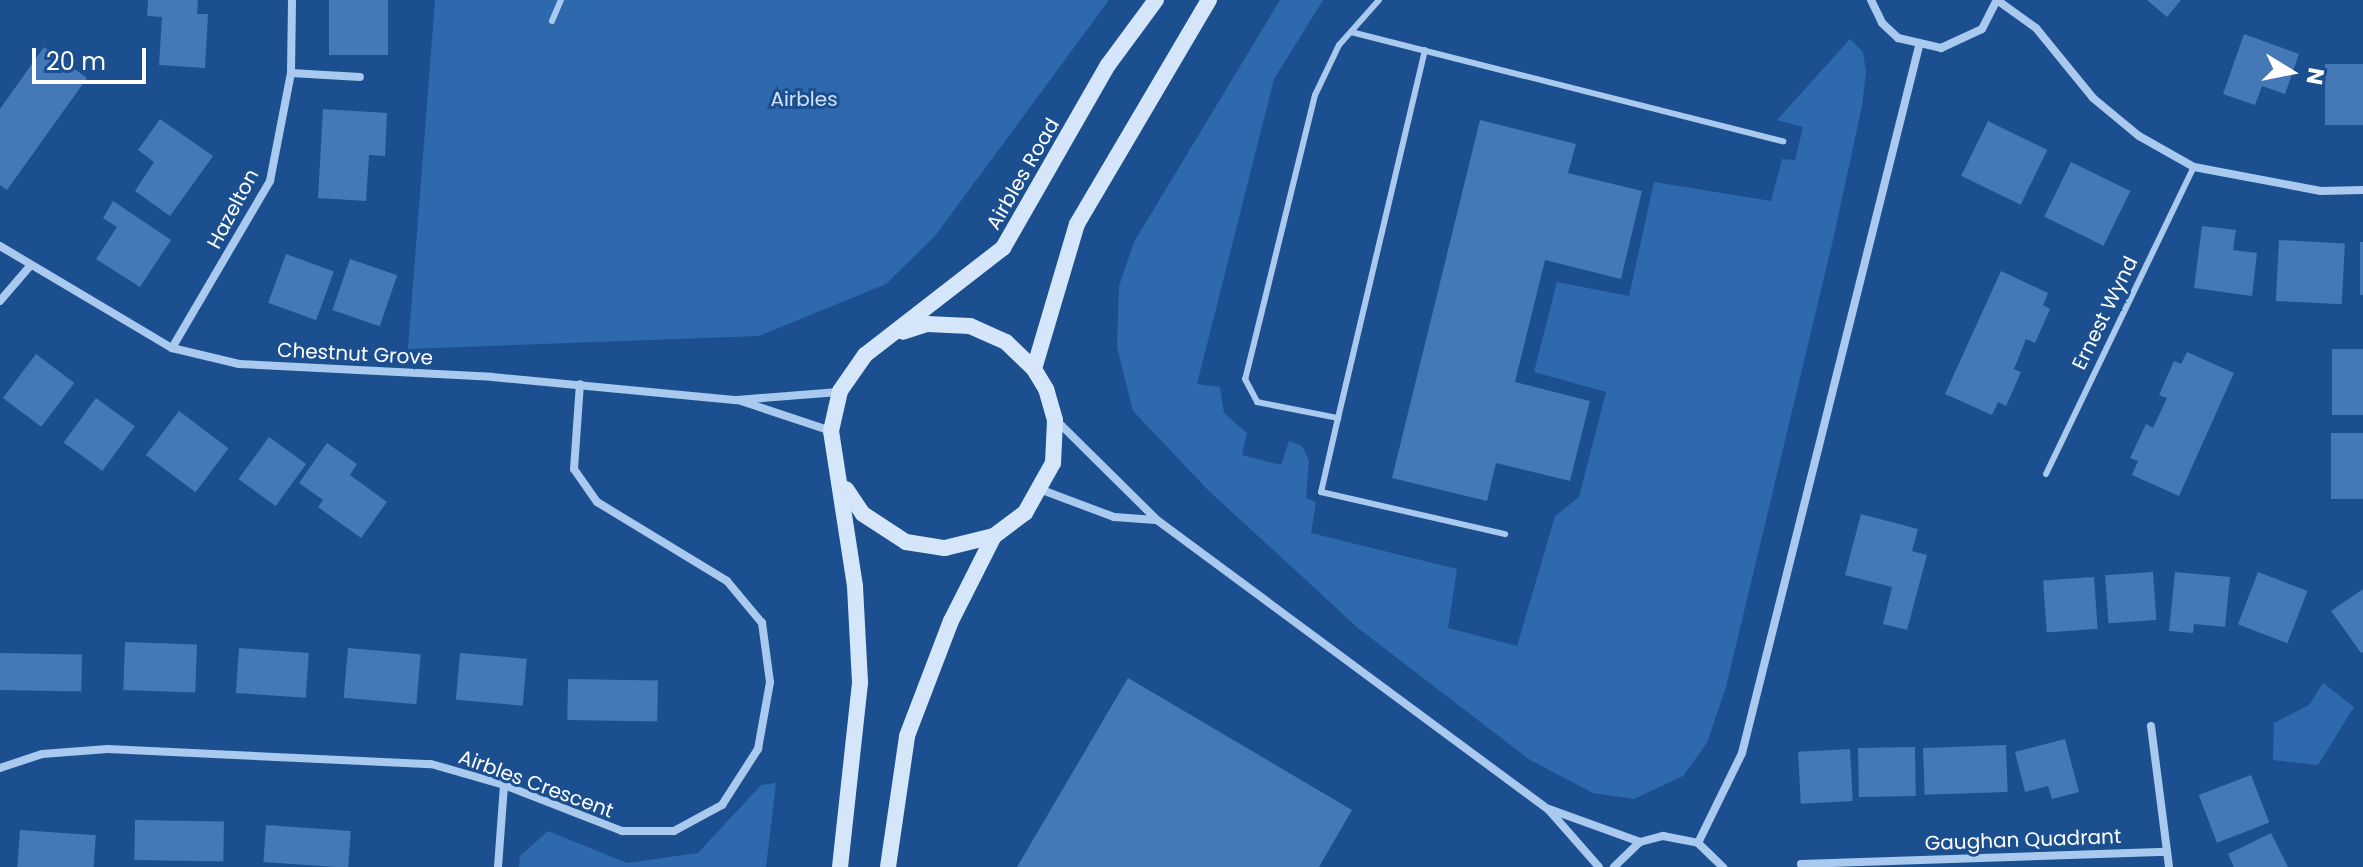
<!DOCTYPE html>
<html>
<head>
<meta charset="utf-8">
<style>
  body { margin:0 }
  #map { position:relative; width:2363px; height:867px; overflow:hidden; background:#1b4f8f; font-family:Poppins,sans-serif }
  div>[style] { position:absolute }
  .green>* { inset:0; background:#2e69ad }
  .building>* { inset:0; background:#4478b7; transform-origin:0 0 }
  .lane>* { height:6px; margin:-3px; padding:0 3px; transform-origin:3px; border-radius:3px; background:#a9c9ee }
  .street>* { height:8px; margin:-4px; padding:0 4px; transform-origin:4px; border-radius:4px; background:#a9c9ee }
  .secondary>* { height:16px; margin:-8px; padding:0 8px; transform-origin:8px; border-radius:8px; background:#d6e6fa }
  span { translate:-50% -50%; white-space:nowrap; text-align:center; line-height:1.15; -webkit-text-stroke:6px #1b4f8f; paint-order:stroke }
  .park-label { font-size:20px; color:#cfe3fa }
  .street-label { font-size:20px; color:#fff }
  .north { position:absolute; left:2251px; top:32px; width:80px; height:80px; -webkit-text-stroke:6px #1b4f8f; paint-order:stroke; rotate:100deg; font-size:22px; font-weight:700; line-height:32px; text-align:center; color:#fff }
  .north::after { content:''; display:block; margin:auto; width:28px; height:36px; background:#fff; clip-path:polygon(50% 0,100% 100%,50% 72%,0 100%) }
  .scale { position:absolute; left:32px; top:48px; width:114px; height:36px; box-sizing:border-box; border:4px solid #fff; border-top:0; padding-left:10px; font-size:24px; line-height:28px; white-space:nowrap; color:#fff; -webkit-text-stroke:6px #1b4f8f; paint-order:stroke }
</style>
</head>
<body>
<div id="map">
  <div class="green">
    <div style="clip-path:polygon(435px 0,1109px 0,935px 236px,886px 284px,759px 336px,408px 349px)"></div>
    <div style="clip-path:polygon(1280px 0,1323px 0,1274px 79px,1197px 384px,1220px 387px,1224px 413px,1247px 433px,1242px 455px,1281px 465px,1289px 441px,1302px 446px,1309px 461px,1306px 498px,1316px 502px,1311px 533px,1457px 569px,1448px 628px,1517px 646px,1555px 516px,1579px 497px,1606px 392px,1534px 372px,1557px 282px,1629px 296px,1654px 182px,1771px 201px,1782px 159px,1795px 160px,1803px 127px,1777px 120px,1850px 39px,1863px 52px,1866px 72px,1862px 106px,1833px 240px,1726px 687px,1707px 743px,1683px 776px,1634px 799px,1593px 793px,1530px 760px,1358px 628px,1209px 491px,1133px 411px,1117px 347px,1119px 286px,1134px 242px)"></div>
    <div style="clip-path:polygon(2323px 683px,2354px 707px,2318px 765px,2273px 760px,2274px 723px,2309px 705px)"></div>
    <div style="clip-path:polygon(776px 783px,766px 867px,519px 867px,520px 856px,548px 831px,627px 863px,698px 853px,761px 785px)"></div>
  </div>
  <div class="building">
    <div style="clip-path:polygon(148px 0,198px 0,197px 14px,208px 14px,205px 68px,159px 65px,162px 17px,147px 16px)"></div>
    <div style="left:329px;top:0;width:59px;height:55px"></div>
    <div style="clip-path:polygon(2147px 0,2181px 0,2167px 17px)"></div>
    <div style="clip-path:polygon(2244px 34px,2299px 54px,2285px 94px,2262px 86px,2255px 105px,2223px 94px)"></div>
    <div style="clip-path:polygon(44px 47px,87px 78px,7px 190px,0 185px,0 109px)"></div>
    <div style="left:2325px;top:64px;width:38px;height:61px"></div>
    <div style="clip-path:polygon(323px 109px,387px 113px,385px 156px,369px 155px,366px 201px,318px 198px)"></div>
    <div style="clip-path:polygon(160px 119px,213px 156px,170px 216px,135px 191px,154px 162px,138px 150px)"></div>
    <div style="clip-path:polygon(1480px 120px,1576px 144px,1568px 173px,1642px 191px,1621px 279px,1545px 260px,1515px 382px,1590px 401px,1570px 481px,1496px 463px,1487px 501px,1392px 478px)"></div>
    <div style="left:1988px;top:121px;width:66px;height:61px;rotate:26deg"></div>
    <div style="left:2071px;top:162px;width:66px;height:61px;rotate:26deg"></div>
    <div style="clip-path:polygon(113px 201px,171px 240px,140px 287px,96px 259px,117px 227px,103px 218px)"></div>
    <div style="clip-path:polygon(2202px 226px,2236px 230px,2233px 250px,2257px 253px,2252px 296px,2194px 288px)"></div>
    <div style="left:2279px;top:240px;width:66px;height:61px;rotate:3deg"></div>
    <div style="left:2360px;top:242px;width:3px;height:53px"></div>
    <div style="left:286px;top:254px;width:51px;height:52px;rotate:20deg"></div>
    <div style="left:350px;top:259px;width:50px;height:54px;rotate:19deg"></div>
    <div style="clip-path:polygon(2001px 271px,2048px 293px,2043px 305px,2050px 309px,2035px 343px,2026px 339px,2014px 369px,2021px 372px,2006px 406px,1998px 402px,1992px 415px,1945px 394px)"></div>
    <div style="left:2363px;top:349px;width:66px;height:31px;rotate:90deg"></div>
    <div style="clip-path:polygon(2187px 352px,2234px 373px,2179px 496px,2132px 475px,2138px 461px,2130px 458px,2146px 424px,2153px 428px,2167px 398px,2159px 395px,2174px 361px,2181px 364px)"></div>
    <div style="left:36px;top:354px;width:48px;height:55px;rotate:37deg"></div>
    <div style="left:96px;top:398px;width:48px;height:55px;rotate:36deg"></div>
    <div style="left:179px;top:411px;width:62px;height:55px;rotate:37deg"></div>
    <div style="left:2363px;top:433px;width:66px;height:32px;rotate:90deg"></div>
    <div style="left:269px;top:437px;width:46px;height:52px;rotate:36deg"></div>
    <div style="clip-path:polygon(327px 443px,357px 464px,350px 475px,387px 502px,361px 538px,318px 507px,323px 500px,299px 483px)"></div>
    <div style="clip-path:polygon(1861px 514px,1918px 529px,1912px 551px,1927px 555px,1907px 630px,1883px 624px,1892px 587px,1845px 575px)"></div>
    <div style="left:2153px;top:572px;width:48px;height:48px;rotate:86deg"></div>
    <div style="clip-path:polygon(2175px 572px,2230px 577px,2225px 627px,2194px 624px,2193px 633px,2169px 631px)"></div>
    <div style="left:2258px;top:572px;width:53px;height:56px;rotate:21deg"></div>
    <div style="left:2094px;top:577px;width:52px;height:51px;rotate:86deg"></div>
    <div style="clip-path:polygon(2363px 589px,2363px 652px,2361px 653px,2331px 611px)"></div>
    <div style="left:125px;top:642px;width:72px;height:48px;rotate:2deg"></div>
    <div style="left:239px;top:648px;width:70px;height:45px;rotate:4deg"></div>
    <div style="left:348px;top:648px;width:73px;height:50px;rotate:5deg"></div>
    <div style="left:0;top:653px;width:82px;height:37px;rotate:1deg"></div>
    <div style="left:460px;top:653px;width:67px;height:47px;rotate:5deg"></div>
    <div style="clip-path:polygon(1128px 678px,1352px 810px,1319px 867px,1017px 867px)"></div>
    <div style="left:568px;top:679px;width:90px;height:41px;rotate:1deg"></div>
    <div style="clip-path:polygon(2065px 739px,2079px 792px,2052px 799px,2048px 786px,2025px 792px,2015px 752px)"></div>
    <div style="left:2006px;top:745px;width:47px;height:83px;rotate:88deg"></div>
    <div style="left:1915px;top:747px;width:49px;height:57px;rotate:89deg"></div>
    <div style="left:1850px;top:749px;width:52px;height:52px;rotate:87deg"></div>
    <div style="left:2251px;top:775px;width:51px;height:56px;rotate:69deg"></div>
    <div style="left:135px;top:820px;width:89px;height:40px;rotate:1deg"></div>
    <div style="left:266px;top:825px;width:85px;height:37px;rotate:4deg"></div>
    <div style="left:20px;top:830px;width:76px;height:37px;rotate:4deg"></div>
    <div style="clip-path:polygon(2271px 833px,2288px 867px,2234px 867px,2228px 854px)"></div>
  </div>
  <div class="lane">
    <div style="left:1379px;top:0;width:60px;rotate:131.6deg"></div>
    <div style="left:1339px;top:45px;width:55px;rotate:115.6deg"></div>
    <div style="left:1315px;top:95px;width:292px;rotate:103.8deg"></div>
    <div style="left:1245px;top:379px;width:26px;rotate:62deg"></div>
    <div style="left:1257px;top:402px;width:83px;rotate:11.2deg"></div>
    <div style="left:1338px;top:418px;width:76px;rotate:102.9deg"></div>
    <div style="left:1321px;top:492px;width:189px;rotate:12.9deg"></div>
    <div style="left:552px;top:21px;width:23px;rotate:-67deg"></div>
    <div style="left:1351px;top:32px;width:446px;rotate:14.2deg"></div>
    <div style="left:1338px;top:418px;width:378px;rotate:-76.7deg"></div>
    <div style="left:2046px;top:474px;width:341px;rotate:-64.3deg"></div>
  </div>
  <div class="street">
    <div style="left:1871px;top:0;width:25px;rotate:64deg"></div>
    <div style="left:1882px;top:23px;width:22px;rotate:43deg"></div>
    <div style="left:1898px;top:38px;width:44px;rotate:13.1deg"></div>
    <div style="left:1941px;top:48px;width:45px;rotate:-24.9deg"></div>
    <div style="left:1982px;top:29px;width:33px;rotate:-63deg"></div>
    <div style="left:1997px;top:0;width:48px;rotate:35.7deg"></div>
    <div style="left:2036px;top:28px;width:90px;rotate:50.8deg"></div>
    <div style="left:2093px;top:98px;width:60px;rotate:39.6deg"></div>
    <div style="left:2139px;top:136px;width:63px;rotate:29.4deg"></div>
    <div style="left:2194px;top:167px;width:129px;rotate:10.7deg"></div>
    <div style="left:2321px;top:191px;width:42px;rotate:-1.4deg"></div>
    <div style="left:291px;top:73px;width:69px;rotate:3.3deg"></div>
    <div style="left:0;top:246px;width:200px;rotate:30.7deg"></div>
    <div style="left:172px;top:348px;width:69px;rotate:13.4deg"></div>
    <div style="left:239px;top:364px;width:253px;rotate:2.9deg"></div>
    <div style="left:492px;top:377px;width:246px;rotate:5.4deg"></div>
    <div style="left:737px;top:400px;width:102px;rotate:-4.5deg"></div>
    <div style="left:0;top:301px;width:46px;rotate:-49.4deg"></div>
    <div style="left:172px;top:348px;width:194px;rotate:-59.6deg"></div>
    <div style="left:270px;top:181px;width:110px;rotate:-79deg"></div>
    <div style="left:291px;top:73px;width:73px;rotate:-89.2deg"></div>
    <div style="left:741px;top:401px;width:95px;rotate:18.4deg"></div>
    <div style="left:1056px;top:420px;width:142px;rotate:44.7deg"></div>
    <div style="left:1157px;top:520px;width:486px;rotate:36.5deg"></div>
    <div style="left:1548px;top:809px;width:77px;rotate:48.7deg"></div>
    <div style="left:1042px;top:490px;width:77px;rotate:20.6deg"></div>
    <div style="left:1114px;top:517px;width:42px;rotate:4.1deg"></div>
    <div style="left:2151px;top:726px;width:142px;rotate:82.7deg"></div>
    <div style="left:0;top:768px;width:44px;rotate:-18.4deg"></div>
    <div style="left:42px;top:754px;width:66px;rotate:-4.3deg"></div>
    <div style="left:108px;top:749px;width:323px;rotate:2.7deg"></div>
    <div style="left:431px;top:764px;width:76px;rotate:16deg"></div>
    <div style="left:504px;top:785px;width:127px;rotate:21.3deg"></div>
    <div style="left:622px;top:831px;width:52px"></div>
    <div style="left:674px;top:831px;width:55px;rotate:-28.4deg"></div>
    <div style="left:722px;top:805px;width:67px;rotate:-57.3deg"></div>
    <div style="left:758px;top:749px;width:68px;rotate:-79.8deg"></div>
    <div style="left:770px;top:682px;width:60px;rotate:-97.7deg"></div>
    <div style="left:762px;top:623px;width:55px;rotate:-129.8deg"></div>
    <div style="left:727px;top:581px;width:152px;rotate:-148.7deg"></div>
    <div style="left:597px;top:502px;width:40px;rotate:-124.9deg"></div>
    <div style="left:574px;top:469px;width:85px;rotate:-86deg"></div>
    <div style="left:1549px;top:809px;width:97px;rotate:19.9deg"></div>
    <div style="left:1698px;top:843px;width:100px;rotate:-63.9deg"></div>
    <div style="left:1742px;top:753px;width:729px;rotate:-75.94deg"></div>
    <div style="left:1801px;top:864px;width:366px;rotate:-1.9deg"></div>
    <div style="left:498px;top:867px;width:82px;rotate:-85.8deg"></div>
    <div style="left:1614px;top:867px;width:36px;rotate:-44deg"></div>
    <div style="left:1640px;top:842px;width:24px;rotate:-15deg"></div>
    <div style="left:1663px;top:836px;width:36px;rotate:11deg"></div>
    <div style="left:1698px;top:843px;width:35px;rotate:44deg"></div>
  </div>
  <div class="secondary">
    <div style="left:1034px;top:369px;width:151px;rotate:-73.5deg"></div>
    <div style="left:1077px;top:224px;width:260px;rotate:-59.5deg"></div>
    <div style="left:846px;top:489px;width:30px;rotate:56deg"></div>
    <div style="left:863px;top:514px;width:51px;rotate:33.1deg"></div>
    <div style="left:906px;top:542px;width:39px;rotate:9deg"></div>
    <div style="left:945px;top:548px;width:50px;rotate:-13.8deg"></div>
    <div style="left:994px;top:536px;width:39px;rotate:-37deg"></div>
    <div style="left:1025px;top:513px;width:57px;rotate:-60.8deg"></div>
    <div style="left:1053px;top:463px;width:43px;rotate:-87.3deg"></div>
    <div style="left:1055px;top:420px;width:32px;rotate:-106deg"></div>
    <div style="left:1046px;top:389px;width:23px;rotate:-121deg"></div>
    <div style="left:1034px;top:369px;width:39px;rotate:-136deg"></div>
    <div style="left:1006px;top:342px;width:39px;rotate:-156deg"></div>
    <div style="left:970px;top:326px;width:43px;rotate:-177.3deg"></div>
    <div style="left:927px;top:324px;width:25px;rotate:162deg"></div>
    <div style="left:840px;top:867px;width:186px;rotate:-83.8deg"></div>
    <div style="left:860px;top:682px;width:96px;rotate:-93deg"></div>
    <div style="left:855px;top:586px;width:157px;rotate:-98.8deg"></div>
    <div style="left:831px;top:431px;width:41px;rotate:-77.3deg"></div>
    <div style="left:840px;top:391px;width:44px;rotate:-55.2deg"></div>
    <div style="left:865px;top:355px;width:175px;rotate:-37.8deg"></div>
    <div style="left:1003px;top:248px;width:211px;rotate:-60.2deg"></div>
    <div style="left:1108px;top:65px;width:81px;rotate:-53.6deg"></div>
    <div style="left:888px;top:867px;width:132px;rotate:-81.7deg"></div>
    <div style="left:907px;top:736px;width:123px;rotate:-69.1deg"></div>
    <div style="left:951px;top:621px;width:95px;rotate:-63.2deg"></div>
  </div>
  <div class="park-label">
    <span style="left:804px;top:99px">Airbles</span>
  </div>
  <div class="street-label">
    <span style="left:1023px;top:174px;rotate:-60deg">Airbles Road</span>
    <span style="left:233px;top:209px;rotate:-62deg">Hazelton</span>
    <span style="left:2105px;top:313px;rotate:-64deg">Ernest Wynd</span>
    <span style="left:355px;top:354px;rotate:3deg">Chestnut Grove</span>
    <span style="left:536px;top:784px;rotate:20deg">Airbles Crescent</span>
    <span style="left:2023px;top:840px;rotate:-2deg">Gaughan Quadrant</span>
  </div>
  <div class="north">N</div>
  <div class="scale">20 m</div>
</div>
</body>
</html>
